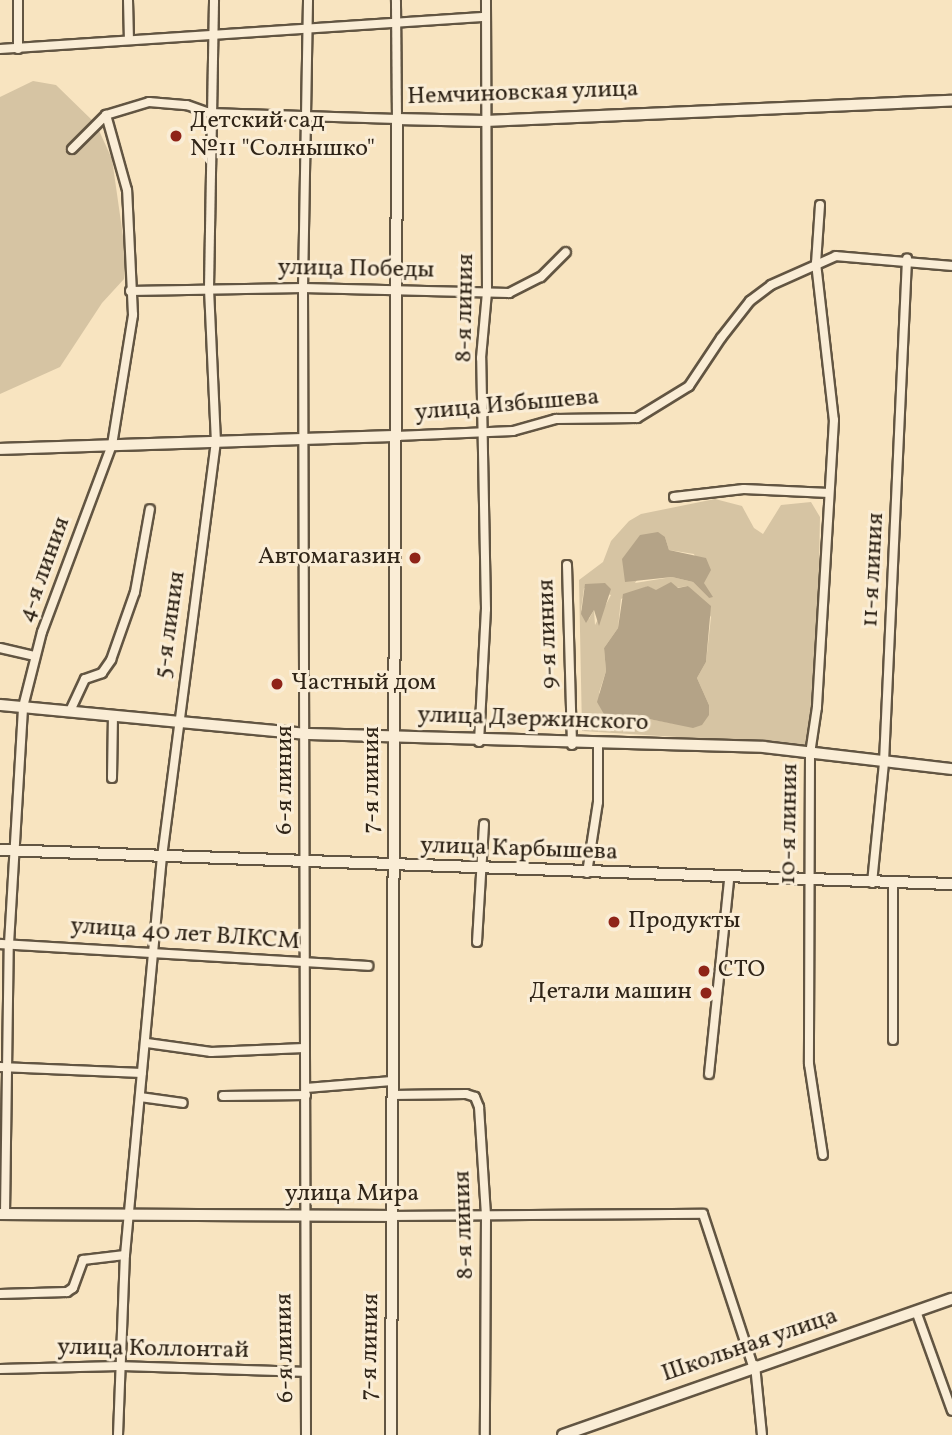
<!DOCTYPE html>
<html>
<head>
<meta charset="utf-8">
<style>
  body { margin:0 }
  #map { position:relative; width:952px; height:1435px; overflow:hidden; background:#f8e4c0; font-family:Vollkorn,serif }
  div>[style] { position:absolute }
  .green>* { inset:0; background:#d6c4a3 }
  .water>* { inset:0; background:#b4a387 }
  .roads { filter:drop-shadow(2px 0 #625542) drop-shadow(-2px 0 #625542) drop-shadow(0 2px #625542) drop-shadow(0 -2px #625542) }
  .street>* { height:8px; margin:-4px; padding:0 4px; transform-origin:4px; border-radius:4px; background:#faedd6 }
  .secondary>* { height:10px; margin:-5px; padding:0 5px; transform-origin:5px; border-radius:5px; background:#faedd6 }
  .dots>* { width:19px; height:19px; translate:-50% -50%; box-sizing:border-box; border:4px solid #faedd6; border-radius:50% }
  span { translate:-50% -50%; white-space:nowrap; text-align:center; line-height:1.15; -webkit-text-stroke:6px #faedd6; paint-order:stroke }
  .street-label { font-size:24px; color:#302518 }
  .poi-label { font-size:24px; color:#302518 }
  .left { translate:0 -50%; text-align:left }
  .right { translate:-100% -50%; text-align:right }
</style>
</head>
<body>
<div id="map">
  <div class="green">
    <div style="clip-path:polygon(33px 81px,56px 85px,96px 124px,112px 159px,127px 264px,124px 279px,102px 303px,60px 367px,0 394px,0 97px)"></div>
    <div style="clip-path:polygon(evenodd,715px 499px,742px 506px,754px 528px,763px 534px,781px 505px,811px 502px,820px 517px,816px 708px,806px 745px,582px 731px,579px 580px,603px 562px,611px 541px,629px 521px,641px 514px,715px 499px,665px 537px,669px 550px,694px 554px,709px 598px,693px 582px,672px 577px,635px 583px,665px 537px,715px 499px,648px 586px,656px 591px,688px 586px,711px 617px,706px 662px,697px 678px,709px 705px,676px 724px,649px 719px,629px 724px,599px 693px,606px 671px,604px 648px,618px 628px,621px 599px,648px 586px,715px 499px,584px 588px,611px 595px,595px 625px,594px 610px,589px 619px,581px 610px,584px 588px)"></div>
  </div>
  <div class="water">
    <div style="clip-path:polygon(658px 532px,665px 537px,669px 550px,706px 558px,711px 570px,704px 583px,713px 597px,709px 598px,693px 582px,672px 577px,625px 582px,622px 559px,640px 535px)"></div>
    <div style="clip-path:polygon(671px 582px,678px 588px,688px 586px,711px 606px,706px 662px,697px 678px,709px 705px,709px 715px,702px 725px,693px 728px,649px 719px,609px 723px,597px 702px,606px 671px,604px 648px,618px 628px,623px 594px,648px 586px,656px 590px)"></div>
    <div style="clip-path:polygon(585px 584px,605px 583px,611px 589px,599px 626px,594px 610px,586px 623px,581px 614px)"></div>
  </div>
  <div class="roads">
    <div class="street">
      <div style="left:18px;top:0;width:49px;rotate:90deg"></div>
      <div style="left:128px;top:0;width:40px;rotate:88.6deg"></div>
      <div style="left:0;top:49px;width:487px;rotate:-3.8deg"></div>
      <div style="left:72px;top:149px;width:48px;rotate:-45deg"></div>
      <div style="left:106px;top:115px;width:45px;rotate:-16.8deg"></div>
      <div style="left:149px;top:102px;width:38px;rotate:5deg"></div>
      <div style="left:187px;top:105px;width:23px;rotate:20deg"></div>
      <div style="left:209px;top:113px;width:188px;rotate:1.8deg"></div>
      <div style="left:397px;top:119px;width:119px;rotate:-90.5deg"></div>
      <div style="left:820px;top:205px;width:58px;rotate:93.9deg"></div>
      <div style="left:816px;top:263px;width:158px;rotate:83.5deg"></div>
      <div style="left:834px;top:420px;width:288px;rotate:93.4deg"></div>
      <div style="left:817px;top:707px;width:48px;rotate:98.5deg"></div>
      <div style="left:810px;top:754px;width:310px;rotate:90.2deg"></div>
      <div style="left:809px;top:1064px;width:92px;rotate:81.3deg"></div>
      <div style="left:130px;top:291px;width:173px;rotate:-1deg"></div>
      <div style="left:303px;top:288px;width:206px;rotate:1.4deg"></div>
      <div style="left:509px;top:293px;width:36px;rotate:-27deg"></div>
      <div style="left:541px;top:277px;width:35px;rotate:-45deg"></div>
      <div style="left:396px;top:436px;width:117px;rotate:-2.4deg"></div>
      <div style="left:513px;top:431px;width:45px;rotate:-15.6deg"></div>
      <div style="left:556px;top:419px;width:81px;rotate:-0.7deg"></div>
      <div style="left:637px;top:418px;width:61px;rotate:-31.6deg"></div>
      <div style="left:689px;top:386px;width:58px;rotate:-56.3deg"></div>
      <div style="left:721px;top:338px;width:47px;rotate:-51.9deg"></div>
      <div style="left:750px;top:301px;width:26px;rotate:-37deg"></div>
      <div style="left:771px;top:285px;width:71px;rotate:-24deg"></div>
      <div style="left:836px;top:256px;width:116px;rotate:4.9deg"></div>
      <div style="left:674px;top:497px;width:70px;rotate:-6.5deg"></div>
      <div style="left:744px;top:489px;width:85px;rotate:2.7deg"></div>
      <div style="left:567px;top:565px;width:180px;rotate:88.4deg"></div>
      <div style="left:0;top:648px;width:36px;rotate:13deg"></div>
      <div style="left:70px;top:711px;width:35px;rotate:-65deg"></div>
      <div style="left:85px;top:679px;width:18px;rotate:-19deg"></div>
      <div style="left:102px;top:673px;width:16px;rotate:-55deg"></div>
      <div style="left:111px;top:660px;width:72px;rotate:-70.6deg"></div>
      <div style="left:135px;top:592px;width:84px;rotate:-79.8deg"></div>
      <div style="left:479px;top:742px;width:133px;rotate:-87deg"></div>
      <div style="left:486px;top:609px;width:251px;rotate:-91.1deg"></div>
      <div style="left:481px;top:358px;width:66px;rotate:-84.8deg"></div>
      <div style="left:487px;top:292px;width:292px;rotate:-90.2deg"></div>
      <div style="left:112px;top:778px;width:63px;rotate:-89.1deg"></div>
      <div style="left:587px;top:873px;width:72px;rotate:-81.2deg"></div>
      <div style="left:598px;top:802px;width:59px;rotate:-90deg"></div>
      <div style="left:872px;top:883px;width:122px;rotate:-84.3deg"></div>
      <div style="left:884px;top:762px;width:504px;rotate:-87.38deg"></div>
      <div style="left:893px;top:883px;width:157px;rotate:90deg"></div>
      <div style="left:477px;top:942px;width:118px;rotate:-86.6deg"></div>
      <div style="left:0;top:944px;width:369px;rotate:3.4deg"></div>
      <div style="left:147px;top:1043px;width:65px;rotate:8deg"></div>
      <div style="left:211px;top:1052px;width:93px;rotate:-2.5deg"></div>
      <div style="left:0;top:1067px;width:142px;rotate:2.4deg"></div>
      <div style="left:709px;top:1074px;width:196px;rotate:-84.1deg"></div>
      <div style="left:306px;top:1088px;width:86px;rotate:-4.7deg"></div>
      <div style="left:393px;top:1095px;width:73px;rotate:-0.8deg"></div>
      <div style="left:466px;top:1094px;width:9px;rotate:18deg"></div>
      <div style="left:475px;top:1097px;width:11px;rotate:68deg"></div>
      <div style="left:479px;top:1107px;width:109px;rotate:86.3deg"></div>
      <div style="left:486px;top:1216px;width:219px;rotate:90.3deg"></div>
      <div style="left:223px;top:1096px;width:83px;rotate:-0.7deg"></div>
      <div style="left:140px;top:1097px;width:43px;rotate:7.9deg"></div>
      <div style="left:5px;top:1214px;width:270px;rotate:-89.2deg"></div>
      <div style="left:9px;top:944px;width:237px;rotate:-86.6deg"></div>
      <div style="left:23px;top:707px;width:77px;rotate:-75.8deg"></div>
      <div style="left:42px;top:632px;width:200px;rotate:-69.5deg"></div>
      <div style="left:112px;top:445px;width:132px;rotate:-80.8deg"></div>
      <div style="left:133px;top:315px;width:125px;rotate:-92.7deg"></div>
      <div style="left:127px;top:190px;width:78px;rotate:-105.6deg"></div>
      <div style="left:393px;top:1216px;width:310px;rotate:-0.4deg"></div>
      <div style="left:703px;top:1214px;width:160px;rotate:71.8deg"></div>
      <div style="left:0;top:1294px;width:67px;rotate:-1.7deg"></div>
      <div style="left:67px;top:1292px;width:7px;rotate:-34deg"></div>
      <div style="left:73px;top:1288px;width:30px;rotate:-70deg"></div>
      <div style="left:83px;top:1260px;width:42px;rotate:-6.8deg"></div>
      <div style="left:916px;top:1311px;width:106px;rotate:70.2deg"></div>
      <div style="left:755px;top:1365px;width:70px;rotate:84.3deg"></div>
      <div style="left:0;top:1369px;width:119px;rotate:-1.4deg"></div>
      <div style="left:119px;top:1366px;width:186px;rotate:1.8deg"></div>
      <div style="left:118px;top:1435px;width:180px;rotate:-87.8deg"></div>
      <div style="left:125px;top:1255px;width:400px;rotate:-84.7deg"></div>
      <div style="left:162px;top:857px;width:418px;rotate:-82.6deg"></div>
      <div style="left:216px;top:443px;width:155px;rotate:-92.6deg"></div>
      <div style="left:209px;top:288px;width:288px;rotate:-89deg"></div>
      <div style="left:306px;top:1435px;width:1147px;rotate:-90.15deg"></div>
      <div style="left:303px;top:288px;width:288px;rotate:-89deg"></div>
    </div>
    <div class="secondary">
      <div style="left:0;top:449px;width:396px;rotate:-1.9deg"></div>
      <div style="left:0;top:705px;width:306px;rotate:5.4deg"></div>
      <div style="left:305px;top:734px;width:459px;rotate:1.6deg"></div>
      <div style="left:764px;top:747px;width:189px;rotate:6.7deg"></div>
      <div style="left:0;top:850px;width:953px;rotate:2.05deg"></div>
      <div style="left:0;top:1214px;width:393px;rotate:0.3deg"></div>
      <div style="left:391px;top:1435px;width:1316px;rotate:-89.74deg"></div>
      <div style="left:397px;top:119px;width:88px;rotate:1.3deg"></div>
      <div style="left:485px;top:121px;width:467px;rotate:-2.5deg"></div>
      <div style="left:563px;top:1435px;width:412px;rotate:-19.3deg"></div>
    </div>
  </div>
  <div class="dots">
    <div style="left:176px;top:136px;background:#8f2418"></div>
    <div style="left:415px;top:558px;background:#8f2418"></div>
    <div style="left:277px;top:684px;background:#8f2418"></div>
    <div style="left:614px;top:922px;background:#8f2418"></div>
    <div style="left:704px;top:971px;background:#8f2418"></div>
    <div style="left:706px;top:993px;background:#8f2418"></div>
  </div>
  <div class="street-label">
    <span style="left:523px;top:94px;rotate:-2deg">Немчиновская улица</span>
    <span style="left:356px;top:270px;rotate:1deg">улица Победы</span>
    <span style="left:466px;top:308px;rotate:-89deg">8-я линия</span>
    <span style="left:507px;top:406px;rotate:-5deg">улица Избышева</span>
    <span style="left:45px;top:570px;rotate:-70deg">4-я линия</span>
    <span style="left:874px;top:570px;rotate:-87deg">11-я линия</span>
    <span style="left:171px;top:625px;rotate:-82deg">5-я линия</span>
    <span style="left:549px;top:634px;rotate:-92deg">9-я линия</span>
    <span style="left:533px;top:720px;rotate:2deg">улица Дзержинского</span>
    <span style="left:286px;top:780px;rotate:-90deg">6-я линия</span>
    <span style="left:373px;top:780px;rotate:-90deg">7-я линия</span>
    <span style="left:790px;top:824px;rotate:-89deg">10-я линия</span>
    <span style="left:519px;top:850px;rotate:2deg">улица Карбышева</span>
    <span style="left:185px;top:935px;rotate:4deg">улица 40 лет ВЛКСМ</span>
    <span style="left:352px;top:1195px">улица Мира</span>
    <span style="left:465px;top:1225px;rotate:-92deg">8-я линия</span>
    <span style="left:750px;top:1346px;rotate:-19deg">Школьная улица</span>
    <span style="left:371px;top:1347px;rotate:-89deg">7-я линия</span>
    <span style="left:286px;top:1348px;rotate:-91deg">6-я линия</span>
    <span style="left:153px;top:1350px;rotate:1deg">улица Коллонтай</span>
  </div>
  <div class="poi-label">
    <span class="left" style="left:190px;top:136px">Детский сад<br>№11 "Солнышко"</span>
    <span class="right" style="left:401px;top:558px">Автомагазин</span>
    <span class="left" style="left:291px;top:684px">Частный дом</span>
    <span class="left" style="left:628px;top:922px">Продукты</span>
    <span class="left" style="left:718px;top:971px">СТО</span>
    <span class="right" style="left:692px;top:993px">Детали машин</span>
  </div>
</div>
</body>
</html>
